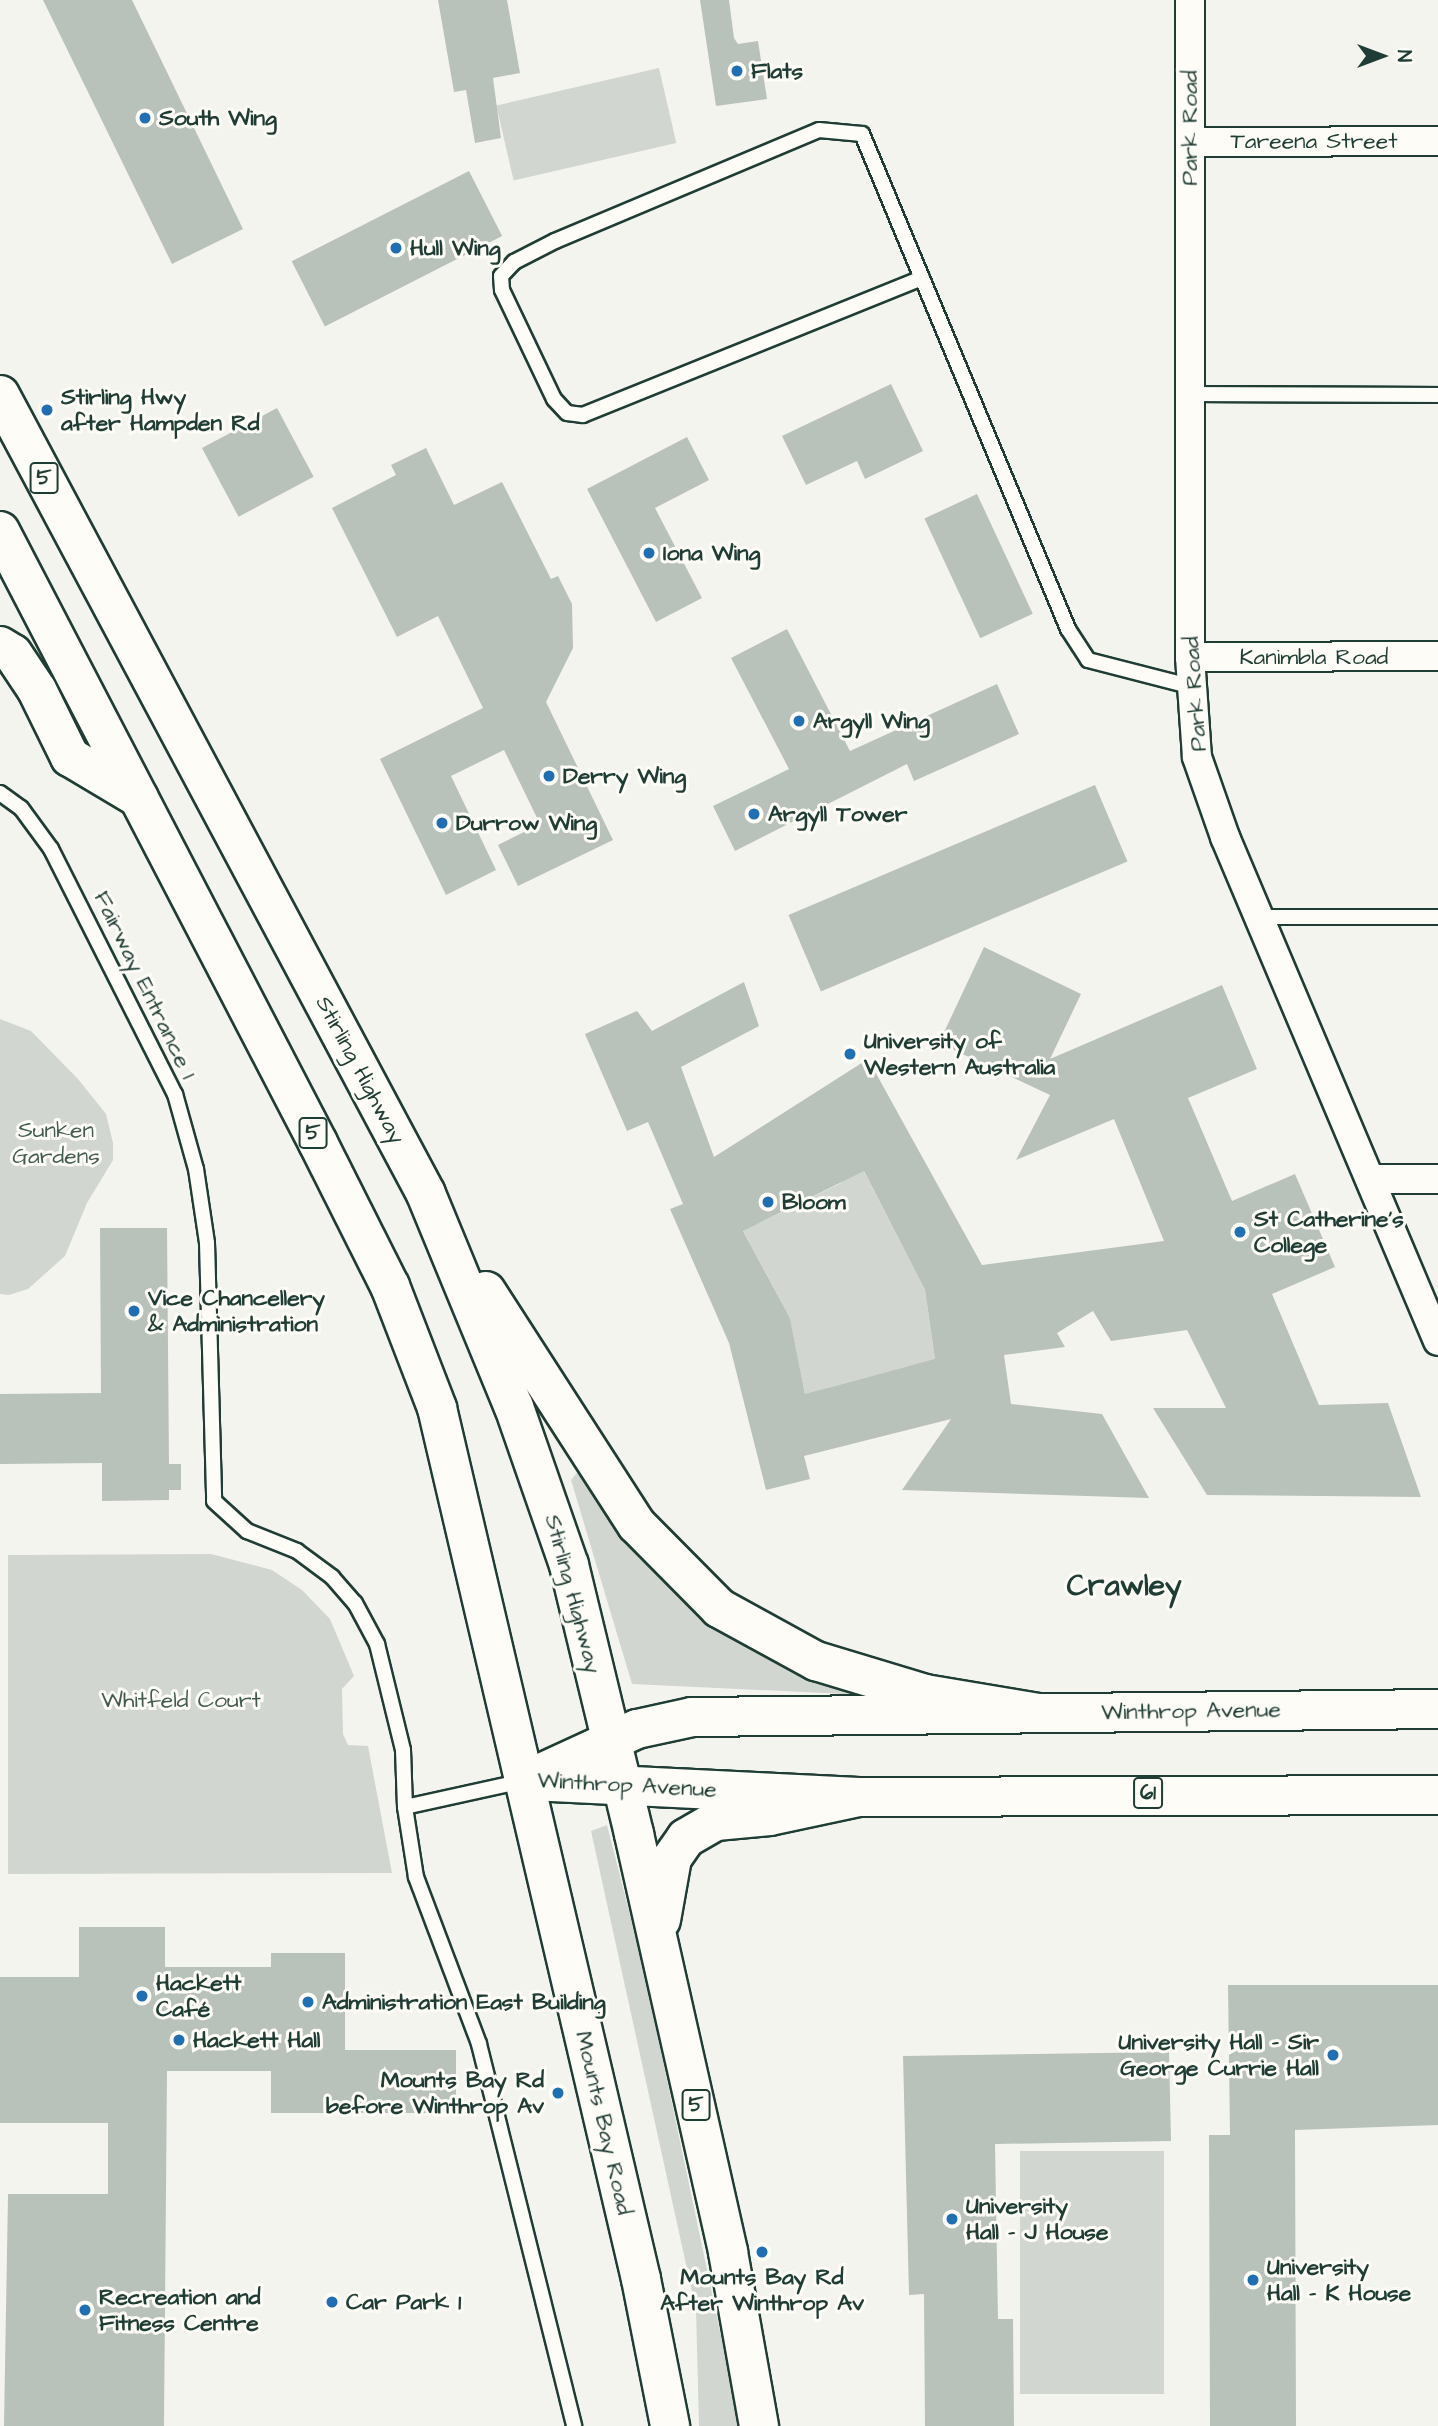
<!DOCTYPE html>
<html>
<head>
<meta charset="utf-8">
<style>
  body { margin:0 }
  #map { position:relative; width:1438px; height:2426px; overflow:hidden; background:#f4f4ef; font-family:"Architects Daughter",sans-serif }
  div>[style] { position:absolute }
  .green>* { inset:0; background:#d1d6d1; transform-origin:0 0 }
  .building>* { inset:0; background:#b9c1bb; transform-origin:0 0 }
  .roads { filter:drop-shadow(2px 0 #1f3d34) drop-shadow(-2px 0 #1f3d34) drop-shadow(0 2px #1f3d34) drop-shadow(0 -2px #1f3d34) }
  .lane>* { height:14px; margin:-7px; padding:0 7px; transform-origin:7px; border-radius:7px; background:#fdfcf7 }
  .street>* { height:28px; margin:-14px; padding:0 14px; transform-origin:14px; border-radius:14px; background:#fdfcf7 }
  .secondary>* { height:38px; margin:-19px; padding:0 19px; transform-origin:19px; border-radius:19px; background:#fdfcf7 }
  .primary>* { height:38px; margin:-19px; padding:0 19px; transform-origin:19px; border-radius:19px; background:#fdfcf7 }
  .highway>* { height:38px; margin:-19px; padding:0 19px; transform-origin:19px; border-radius:19px; background:#fdfcf7 }
  .dots>* { width:19px; height:19px; translate:-50% -50%; box-sizing:border-box; border:4px solid #fdfcf7; border-radius:50% }
  span { translate:-50% -50%; white-space:nowrap; text-align:center; line-height:1.15; -webkit-text-stroke:6px #fdfcf7; paint-order:stroke }
  .shield-label span { padding:2px 5px; background:#fdfcf7; border:2px solid; border-radius:5px; -webkit-text-stroke-width:0 }
  .shield-label { font-size:21px; color:#1f3d34; font-weight:700 }
  .poi-label { font-size:23px; color:#1f3d34; font-weight:700 }
  .left { translate:0 -50%; text-align:left }
  .right { translate:-100% -50%; text-align:right }
  .street-label { font-size:23px; color:#1f3d34 }
  .park-label { font-size:23px; color:#435c53 }
  .district-label { font-size:30px; color:#1f3d34; font-weight:700 }
  .north { position:absolute; left:1347px; top:21px; width:70px; height:70px; -webkit-text-stroke:5px #fdfcf7; paint-order:stroke; rotate:90deg; font-size:19px; font-weight:700; line-height:28px; text-align:center; color:#1f3d34 }
  .north::after { content:''; display:block; margin:auto; width:24px; height:32px; background:#1f3d34; clip-path:polygon(50% 0,100% 100%,50% 72%,0 100%) }
</style>
</head>
<body>
<div id="map">
  <div class="green">
    <div style="left:659px;top:68px;width:77px;height:167px;rotate:77deg"></div>
    <div style="clip-path:polygon(0 1019px,31px 1031px,78px 1079px,106px 1114px,113px 1143px,113px 1160px,87px 1203px,65px 1256px,28px 1289px,9px 1295px,0 1294px)"></div>
    <div style="clip-path:polygon(855px 1154px,925px 1290px,937px 1373px,906px 1367px,827px 1388px,808px 1409px,790px 1318px,738px 1221px,759px 1223px,841px 1183px)"></div>
    <div style="clip-path:polygon(579px 1470px,631px 1545px,704px 1621px,797px 1670px,887px 1696px,632px 1684px,571px 1480px)"></div>
    <div style="clip-path:polygon(211px 1554px,272px 1570px,302px 1590px,330px 1619px,354px 1676px,342px 1689px,343px 1734px,348px 1745px,368px 1746px,392px 1873px,8px 1874px,8px 1555px)"></div>
    <div style="clip-path:polygon(607px 1825px,643px 1966px,740px 2426px,699px 2426px,696px 2310px,591px 1831px)"></div>
    <div style="left:1164px;top:2151px;width:243px;height:144px;rotate:90deg"></div>
  </div>
  <div class="building">
    <div style="clip-path:polygon(43px 0,132px 0,243px 229px,172px 264px)"></div>
    <div style="clip-path:polygon(438px 0,507px 0,520px 73px,493px 78px,501px 138px,475px 143px,466px 90px,454px 92px)"></div>
    <div style="clip-path:polygon(700px 0,729px 0,734px 38px,738px 44px,758px 41px,767px 99px,716px 106px)"></div>
    <div style="left:469px;top:171px;width:73px;height:199px;rotate:63deg"></div>
    <div style="clip-path:polygon(891px 384px,923px 451px,865px 479px,857px 461px,806px 485px,782px 436px)"></div>
    <div style="left:277px;top:408px;width:78px;height:85px;rotate:62deg"></div>
    <div style="clip-path:polygon(687px 437px,709px 480px,655px 508px,702px 598px,656px 622px,587px 489px)"></div>
    <div style="clip-path:polygon(426px 448px,454px 505px,502px 482px,551px 579px,558px 576px,572px 604px,573px 648px,546px 702px,613px 840px,518px 886px,498px 845px,540px 824px,504px 750px,451px 776px,496px 870px,446px 895px,380px 759px,483px 708px,438px 616px,397px 637px,332px 508px,396px 475px,391px 465px)"></div>
    <div style="left:977px;top:494px;width:132px;height:58px;rotate:65deg"></div>
    <div style="clip-path:polygon(787px 629px,850px 751px,997px 684px,1019px 734px,914px 781px,907px 764px,735px 851px,713px 806px,789px 769px,731px 658px)"></div>
    <div style="left:1095px;top:785px;width:83px;height:333px;rotate:67deg"></div>
    <div style="clip-path:polygon(evenodd,984px 947px,1081px 994px,1050px 1059px,1222px 985px,1257px 1069px,1188px 1098px,1232px 1201px,1295px 1174px,1335px 1267px,1272px 1294px,1319px 1405px,1388px 1403px,1421px 1497px,1207px 1495px,1153px 1408px,1226px 1408px,1187px 1330px,1111px 1341px,1093px 1311px,1057px 1333px,1065px 1347px,1004px 1355px,1011px 1404px,1102px 1414px,1149px 1498px,902px 1490px,951px 1419px,804px 1456px,810px 1479px,766px 1490px,729px 1343px,670px 1209px,683px 1204px,648px 1122px,627px 1131px,585px 1034px,637px 1011px,652px 1031px,744px 982px,759px 1026px,681px 1067px,714px 1157px,868px 1059px,982px 1265px,1164px 1241px,1114px 1119px,1016px 1160px,1050px 1095px,939px 1043px,984px 947px,864px 1171px,925px 1290px,935px 1359px,805px 1394px,790px 1318px,743px 1231px,864px 1171px)"></div>
    <div style="clip-path:polygon(100px 1228px,167px 1228px,169px 1464px,181px 1464px,181px 1490px,169px 1490px,169px 1500px,102px 1501px,102px 1463px,0 1464px,0 1394px,101px 1393px)"></div>
    <div style="clip-path:polygon(79px 1927px,165px 1927px,165px 1967px,271px 1967px,271px 1953px,345px 1953px,345px 2050px,456px 2050px,456px 2113px,271px 2113px,271px 2071px,167px 2071px,164px 2426px,4px 2426px,8px 2194px,108px 2194px,108px 2123px,0 2123px,0 1977px,79px 1977px)"></div>
    <div style="clip-path:polygon(1228px 1985px,1438px 1985px,1438px 2125px,1295px 2130px,1296px 2426px,1210px 2426px,1209px 2135px,1230px 2135px)"></div>
    <div style="clip-path:polygon(1169px 2052px,1171px 2141px,995px 2144px,998px 2319px,1013px 2319px,1014px 2426px,925px 2426px,924px 2294px,909px 2295px,903px 2056px)"></div>
  </div>
  <div class="roads">
    <div class="lane">
      <div style="left:922px;top:278px;width:366px;rotate:158deg"></div>
      <div style="left:583px;top:415px;width:16px;rotate:-173deg"></div>
      <div style="left:567px;top:413px;width:19px;rotate:-133deg"></div>
      <div style="left:554px;top:399px;width:121px;rotate:-115.5deg"></div>
      <div style="left:502px;top:290px;width:14px;rotate:-94deg"></div>
      <div style="left:501px;top:276px;width:19px;rotate:-47deg"></div>
      <div style="left:514px;top:262px;width:46px;rotate:-27.1deg"></div>
      <div style="left:555px;top:241px;width:286px;rotate:-22.8deg"></div>
      <div style="left:819px;top:130px;width:43px;rotate:5.3deg"></div>
      <div style="left:862px;top:134px;width:536px;rotate:67.4deg"></div>
      <div style="left:1068px;top:629px;width:37px;rotate:57deg"></div>
      <div style="left:1088px;top:660px;width:108px;rotate:14.4deg"></div>
      <div style="left:1190px;top:394px;width:248px;rotate:0.2deg"></div>
      <div style="left:0;top:793px;width:26px;rotate:36deg"></div>
      <div style="left:21px;top:808px;width:51px;rotate:53.8deg"></div>
      <div style="left:51px;top:849px;width:275px;rotate:63.2deg"></div>
      <div style="left:175px;top:1094px;width:78px;rotate:74.4deg"></div>
      <div style="left:196px;top:1169px;width:75px;rotate:81.5deg"></div>
      <div style="left:207px;top:1243px;width:258px;rotate:88.4deg"></div>
      <div style="left:214px;top:1501px;width:45px;rotate:42.3deg"></div>
      <div style="left:247px;top:1531px;width:54px;rotate:21.8deg"></div>
      <div style="left:297px;top:1551px;width:44px;rotate:36.6deg"></div>
      <div style="left:332px;top:1577px;width:35px;rotate:49deg"></div>
      <div style="left:355px;top:1603px;width:47px;rotate:61.8deg"></div>
      <div style="left:377px;top:1644px;width:109px;rotate:76.2deg"></div>
      <div style="left:403px;top:1750px;width:57px;rotate:88deg"></div>
      <div style="left:405px;top:1807px;width:71px;rotate:81.1deg"></div>
      <div style="left:416px;top:1877px;width:178px;rotate:69.3deg"></div>
      <div style="left:479px;top:2044px;width:394px;rotate:76deg"></div>
      <div style="left:1261px;top:917px;width:177px"></div>
      <div style="left:405px;top:1807px;width:121px;rotate:-12.4deg"></div>
    </div>
    <div class="street">
      <div style="left:1190px;top:0;width:657px;rotate:90deg"></div>
      <div style="left:1190px;top:657px;width:100px;rotate:86deg"></div>
      <div style="left:1197px;top:757px;width:85px;rotate:70.7deg"></div>
      <div style="left:1225px;top:837px;width:547px;rotate:67.09deg"></div>
      <div style="left:1190px;top:142px;width:248px;rotate:-0.2deg"></div>
      <div style="left:1190px;top:657px;width:248px;rotate:-0.2deg"></div>
      <div style="left:1373px;top:1179px;width:65px"></div>
    </div>
    <div class="secondary">
      <div style="left:0;top:646px;width:15px;rotate:32deg"></div>
      <div style="left:13px;top:654px;width:43px;rotate:56.3deg"></div>
      <div style="left:37px;top:690px;width:75px;rotate:63.8deg"></div>
      <div style="left:70px;top:757px;width:80px;rotate:30.7deg"></div>
    </div>
    <div class="primary">
      <div style="left:526px;top:1780px;width:122px;rotate:-24.7deg"></div>
      <div style="left:637px;top:1729px;width:56px;rotate:-12.3deg"></div>
      <div style="left:692px;top:1717px;width:746px;rotate:-0.61deg"></div>
      <div style="left:531px;top:1781px;width:328px;rotate:2.8deg"></div>
      <div style="left:859px;top:1797px;width:579px;rotate:-0.2deg"></div>
    </div>
    <div class="highway">
      <div style="left:0;top:395px;width:905px;rotate:61.93deg"></div>
      <div style="left:426px;top:1194px;width:230px;rotate:67.6deg"></div>
      <div style="left:514px;top:1407px;width:167px;rotate:70.8deg"></div>
      <div style="left:569px;top:1565px;width:277px;rotate:76.4deg"></div>
      <div style="left:634px;top:1834px;width:428px;rotate:77.3deg"></div>
      <div style="left:728px;top:2252px;width:177px;rotate:79.9deg"></div>
      <div style="left:0;top:531px;width:690px;rotate:62.54deg"></div>
      <div style="left:318px;top:1143px;width:160px;rotate:63.3deg"></div>
      <div style="left:390px;top:1286px;width:131px;rotate:68.9deg"></div>
      <div style="left:437px;top:1408px;width:895px;rotate:76.82deg"></div>
      <div style="left:641px;top:2279px;width:150px;rotate:78.8deg"></div>
      <div style="left:486px;top:1291px;width:278px;rotate:57.2deg"></div>
      <div style="left:637px;top:1525px;width:117px;rotate:45.3deg"></div>
      <div style="left:719px;top:1608px;width:111px;rotate:28.7deg"></div>
      <div style="left:816px;top:1661px;width:114px;rotate:16.8deg"></div>
      <div style="left:925px;top:1694px;width:115px;rotate:9.5deg"></div>
      <div style="left:661px;top:1920px;width:63px;rotate:-79.9deg"></div>
      <div style="left:672px;top:1858px;width:24px;rotate:-55deg"></div>
      <div style="left:686px;top:1838px;width:34px;rotate:-30deg"></div>
      <div style="left:716px;top:1821px;width:54px;rotate:-5.3deg"></div>
      <div style="left:770px;top:1816px;width:91px;rotate:-12.1deg"></div>
    </div>
  </div>
  <div class="dots">
    <div style="left:737px;top:71px;background:#1f6fb2"></div>
    <div style="left:145px;top:118px;background:#1f6fb2"></div>
    <div style="left:396px;top:248px;background:#1f6fb2"></div>
    <div style="left:47px;top:410px;background:#1f6fb2"></div>
    <div style="left:649px;top:553px;background:#1f6fb2"></div>
    <div style="left:799px;top:721px;background:#1f6fb2"></div>
    <div style="left:549px;top:776px;background:#1f6fb2"></div>
    <div style="left:754px;top:814px;background:#1f6fb2"></div>
    <div style="left:442px;top:823px;background:#1f6fb2"></div>
    <div style="left:850px;top:1054px;background:#1f6fb2"></div>
    <div style="left:768px;top:1202px;background:#1f6fb2"></div>
    <div style="left:1240px;top:1232px;background:#1f6fb2"></div>
    <div style="left:134px;top:1311px;background:#1f6fb2"></div>
    <div style="left:142px;top:1996px;background:#1f6fb2"></div>
    <div style="left:308px;top:2002px;background:#1f6fb2"></div>
    <div style="left:179px;top:2040px;background:#1f6fb2"></div>
    <div style="left:1333px;top:2055px;background:#1f6fb2"></div>
    <div style="left:558px;top:2093px;background:#1f6fb2"></div>
    <div style="left:952px;top:2219px;background:#1f6fb2"></div>
    <div style="left:762px;top:2252px;background:#1f6fb2"></div>
    <div style="left:1253px;top:2280px;background:#1f6fb2"></div>
    <div style="left:332px;top:2302px;background:#1f6fb2"></div>
    <div style="left:85px;top:2310px;background:#1f6fb2"></div>
  </div>
  <div class="shield-label">
    <span style="left:44px;top:478px">5</span>
    <span style="left:313px;top:1133px">5</span>
    <span style="left:1148px;top:1793px">61</span>
    <span style="left:696px;top:2105px">5</span>
  </div>
  <div class="poi-label">
    <span class="left" style="left:751px;top:71px">Flats</span>
    <span class="left" style="left:159px;top:118px">South Wing</span>
    <span class="left" style="left:410px;top:248px">Hull Wing</span>
    <span class="left" style="left:61px;top:410px">Stirling Hwy<br>after Hampden Rd</span>
    <span class="left" style="left:663px;top:553px">Iona Wing</span>
    <span class="left" style="left:813px;top:721px">Argyll Wing</span>
    <span class="left" style="left:563px;top:776px">Derry Wing</span>
    <span class="left" style="left:768px;top:814px">Argyll Tower</span>
    <span class="left" style="left:456px;top:823px">Durrow Wing</span>
    <span class="left" style="left:864px;top:1054px">University of<br>Western Australia</span>
    <span class="left" style="left:782px;top:1202px">Bloom</span>
    <span class="left" style="left:1254px;top:1232px">St Catherine’s<br>College</span>
    <span class="left" style="left:148px;top:1311px">Vice Chancellery<br>&amp; Administration</span>
    <span class="left" style="left:156px;top:1996px">Hackett<br>Café</span>
    <span class="left" style="left:322px;top:2002px">Administration East Building</span>
    <span class="left" style="left:193px;top:2040px">Hackett Hall</span>
    <span class="right" style="left:1319px;top:2055px">University Hall - Sir<br>George Currie Hall</span>
    <span class="right" style="left:544px;top:2093px">Mounts Bay Rd<br>before Winthrop Av</span>
    <span class="left" style="left:966px;top:2219px">University<br>Hall - J House</span>
    <span class="left" style="left:1267px;top:2280px">University<br>Hall - K House</span>
    <span style="left:762px;top:2290px">Mounts Bay Rd<br>After Winthrop Av</span>
    <span class="left" style="left:99px;top:2310px">Recreation and<br>Fitness Centre</span>
    <span class="left" style="left:346px;top:2302px">Car Park 1</span>
  </div>
  <div class="street-label">
    <span style="left:1190px;top:128px;rotate:-90deg">Park Road</span>
    <span style="left:1314px;top:141px">Tareena Street</span>
    <span style="left:1314px;top:657px">Kanimbla Road</span>
    <span style="left:1195px;top:694px;rotate:-94deg">Park Road</span>
    <span style="left:145px;top:985px;rotate:64deg">Fairway Entrance 1</span>
    <span style="left:360px;top:1070px;rotate:62deg">Stirling Highway</span>
    <span style="left:573px;top:1594px;rotate:75deg">Stirling Highway</span>
    <span style="left:1191px;top:1711px;rotate:-1deg">Winthrop Avenue</span>
    <span style="left:627px;top:1785px;rotate:3deg">Winthrop Avenue</span>
    <span style="left:604px;top:2123px;rotate:77deg">Mounts Bay Road</span>
  </div>
  <div class="park-label">
    <span style="left:56px;top:1143px">Sunken<br>Gardens</span>
    <span style="left:181px;top:1700px">Whitfeld Court</span>
  </div>
  <div class="district-label">
    <span style="left:1124px;top:1586px">Crawley</span>
  </div>
  <div class="north">N</div>
</div>
</body>
</html>
